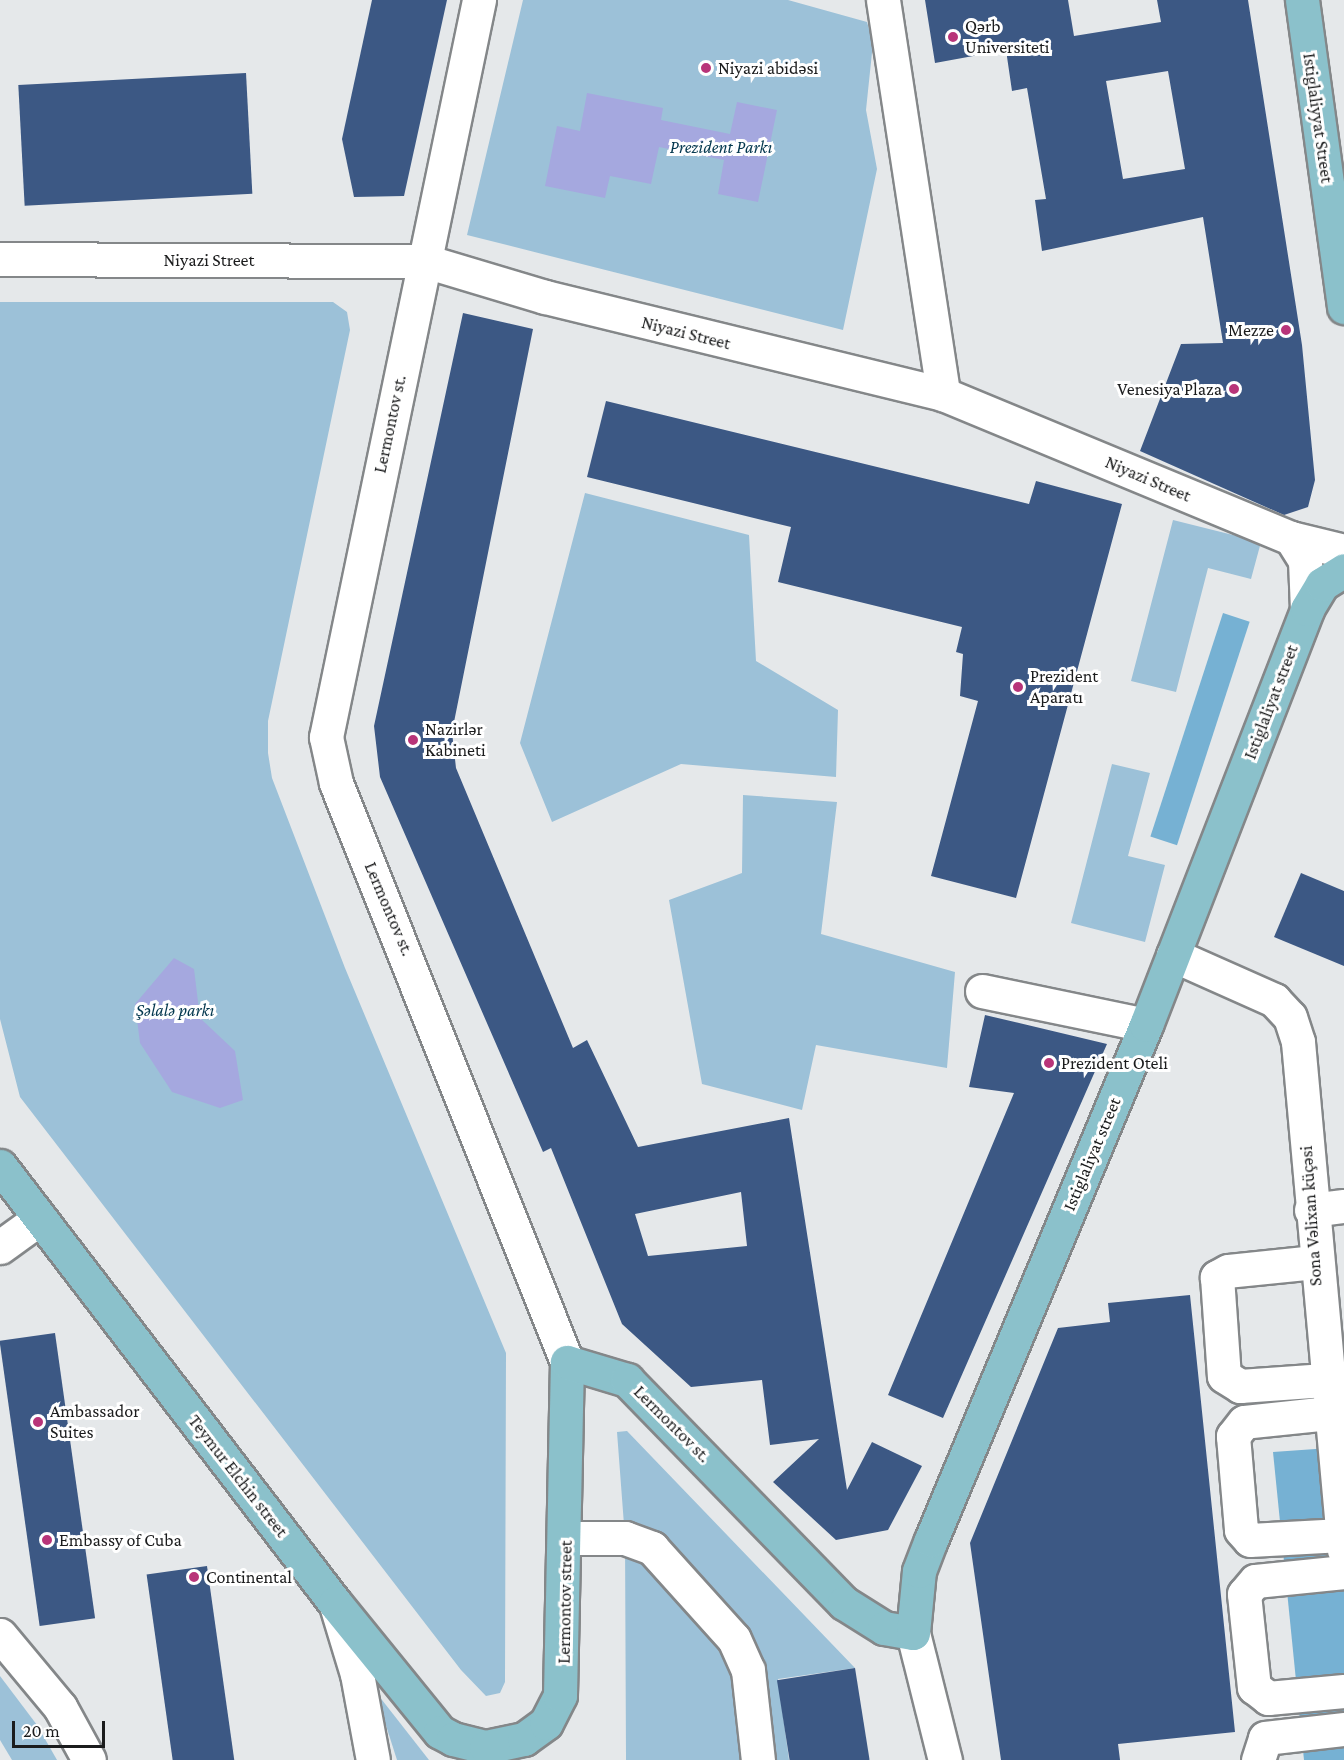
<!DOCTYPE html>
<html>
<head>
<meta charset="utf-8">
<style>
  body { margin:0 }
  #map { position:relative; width:1344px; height:1760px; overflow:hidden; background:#e5e8ea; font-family:"Crimson Pro",serif }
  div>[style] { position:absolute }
  .green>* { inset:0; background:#9cc1d8 }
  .forest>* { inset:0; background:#76b1d3; transform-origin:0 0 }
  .water>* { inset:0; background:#a5a8df }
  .building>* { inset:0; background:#3c5884; transform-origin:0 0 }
  .roads { filter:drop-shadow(2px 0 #848789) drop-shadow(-2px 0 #848789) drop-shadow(0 2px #848789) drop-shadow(0 -2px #848789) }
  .minor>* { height:33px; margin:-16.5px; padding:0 16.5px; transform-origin:16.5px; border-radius:16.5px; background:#fff }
  .major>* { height:33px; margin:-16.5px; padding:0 16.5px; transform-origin:16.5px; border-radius:16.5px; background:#8bc1cb }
  .dots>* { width:16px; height:16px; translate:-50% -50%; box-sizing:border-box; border:3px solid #fff; border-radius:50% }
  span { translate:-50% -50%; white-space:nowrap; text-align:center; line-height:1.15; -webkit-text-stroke:6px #fff; paint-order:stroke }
  .poi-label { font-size:18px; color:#1b1c1d }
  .left { translate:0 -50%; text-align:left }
  .right { translate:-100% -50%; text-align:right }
  .street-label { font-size:18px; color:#1b1c1d }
  .park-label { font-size:18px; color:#03374e; font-style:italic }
  .scale { position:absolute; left:12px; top:1721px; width:93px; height:27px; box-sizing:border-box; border:3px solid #1b1c1d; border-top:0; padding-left:8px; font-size:18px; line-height:21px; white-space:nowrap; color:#1b1c1d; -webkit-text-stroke:4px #fff; paint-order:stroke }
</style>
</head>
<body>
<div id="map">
  <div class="green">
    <div style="clip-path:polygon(523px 0,788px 0,867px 22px,873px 43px,866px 110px,877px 169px,843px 330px,467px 235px)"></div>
    <div style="clip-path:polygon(0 302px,333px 302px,347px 312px,350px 330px,268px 721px,268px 753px,272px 778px,345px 968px,506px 1353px,505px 1682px,500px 1693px,486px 1696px,461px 1670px,20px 1097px,0 1019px)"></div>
    <div style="clip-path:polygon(585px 493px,749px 535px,756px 661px,838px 710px,836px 777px,681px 764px,552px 822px,520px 743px)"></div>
    <div style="clip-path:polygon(1173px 520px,1261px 542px,1251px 579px,1208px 568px,1176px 692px,1131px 681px)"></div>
    <div style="clip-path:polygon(1112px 764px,1150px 773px,1128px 856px,1165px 865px,1145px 942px,1071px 923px)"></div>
    <div style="clip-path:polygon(743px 795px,837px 802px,821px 934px,955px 972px,947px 1068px,816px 1045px,802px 1110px,702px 1084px,669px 900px,742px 873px)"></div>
    <div style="clip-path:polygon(627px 1431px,855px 1668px,778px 1679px,789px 1760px,626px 1760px,625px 1538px,617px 1432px)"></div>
    <div style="clip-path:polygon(0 1676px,37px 1725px,57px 1760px,12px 1760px,0 1740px)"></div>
    <div style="clip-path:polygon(375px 1691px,429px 1760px,397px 1760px)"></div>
  </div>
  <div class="forest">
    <div style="left:1223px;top:613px;width:28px;height:235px;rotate:18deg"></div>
    <div style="clip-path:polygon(1344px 1447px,1344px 1760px,1304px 1760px,1273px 1452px)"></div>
  </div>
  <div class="water">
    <div style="clip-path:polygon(587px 93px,663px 108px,661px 120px,730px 134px,737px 102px,777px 110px,758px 202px,718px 194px,724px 160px,659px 147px,651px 184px,610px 176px,605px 198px,545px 186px,557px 126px,580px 131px)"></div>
    <div style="clip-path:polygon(174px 958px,194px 969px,200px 1018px,235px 1051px,243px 1100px,220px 1108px,172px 1092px,140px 1043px,135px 1004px)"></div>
  </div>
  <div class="building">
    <div style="clip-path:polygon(372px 0,447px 0,404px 196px,354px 197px,342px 139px)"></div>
    <div style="clip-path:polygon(evenodd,925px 0,1068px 0,1074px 36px,1161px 22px,1157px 0,1248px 0,1302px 345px,1315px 480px,1308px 507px,1284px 515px,1140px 451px,1181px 344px,1223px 343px,1203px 217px,1042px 251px,1035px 200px,1046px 199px,1027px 88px,1012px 91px,1006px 50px,935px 63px,925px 0,1168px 71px,1185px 169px,1123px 179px,1106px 81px,1168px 71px)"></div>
    <div style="left:246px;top:73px;width:121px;height:228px;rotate:87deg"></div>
    <div style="clip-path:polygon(evenodd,463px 313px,533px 329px,452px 732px,456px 768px,573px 1048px,587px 1040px,638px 1147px,789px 1118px,847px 1490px,872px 1442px,922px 1466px,888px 1530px,836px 1540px,773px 1482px,819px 1439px,770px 1445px,762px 1380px,691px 1387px,622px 1324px,551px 1148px,543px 1152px,380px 777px,374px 726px,463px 313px,741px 1192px,747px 1246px,648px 1256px,635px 1214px,741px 1192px)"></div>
    <div style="clip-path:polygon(606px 401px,1029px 504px,1036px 481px,1122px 504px,1016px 898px,931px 876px,978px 701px,960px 696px,963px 654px,956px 652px,962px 627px,778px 582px,791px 527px,587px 477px)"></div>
    <div style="clip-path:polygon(1301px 873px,1344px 891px,1344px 966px,1274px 937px)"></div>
    <div style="clip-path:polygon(985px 1015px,1107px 1044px,943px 1418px,888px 1395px,1014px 1093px,969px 1087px)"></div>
    <div style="clip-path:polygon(1190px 1295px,1235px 1732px,1118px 1744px,1120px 1760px,1001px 1760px,970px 1543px,1058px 1328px,1110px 1322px,1108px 1303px)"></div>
    <div style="left:55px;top:1333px;width:288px;height:56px;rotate:82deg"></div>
    <div style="left:207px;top:1566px;width:196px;height:61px;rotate:82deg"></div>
    <div style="left:855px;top:1668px;width:93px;height:79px;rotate:81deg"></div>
  </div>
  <div class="roads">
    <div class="minor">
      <div style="left:479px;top:0;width:753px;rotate:101.73deg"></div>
      <div style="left:326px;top:737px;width:47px;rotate:77.7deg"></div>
      <div style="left:336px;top:783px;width:623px;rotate:68.25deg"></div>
      <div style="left:883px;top:0;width:399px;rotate:81.3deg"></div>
      <div style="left:0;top:259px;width:425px;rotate:0.3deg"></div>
      <div style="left:425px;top:261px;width:125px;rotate:16.7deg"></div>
      <div style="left:545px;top:297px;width:410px;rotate:13.7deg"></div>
      <div style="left:943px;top:394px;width:377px;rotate:22.5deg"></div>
      <div style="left:1291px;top:538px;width:55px;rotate:13.8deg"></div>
      <div style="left:1291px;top:538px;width:26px;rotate:58deg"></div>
      <div style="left:1305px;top:560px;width:49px;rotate:87.7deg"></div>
      <div style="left:1173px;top:955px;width:111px;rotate:24deg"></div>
      <div style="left:1274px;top:1000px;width:23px;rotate:47deg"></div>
      <div style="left:1290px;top:1017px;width:26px;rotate:72deg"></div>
      <div style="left:1298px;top:1042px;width:510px;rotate:84.83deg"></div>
      <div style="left:982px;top:991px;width:167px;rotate:11.7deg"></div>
      <div style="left:1311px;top:1210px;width:33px;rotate:-7deg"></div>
      <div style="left:0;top:1247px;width:49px;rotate:-35.9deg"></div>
      <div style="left:1315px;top:1262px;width:87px;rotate:174.1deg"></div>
      <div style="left:1228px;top:1271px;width:13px;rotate:151deg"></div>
      <div style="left:1217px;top:1277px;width:99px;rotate:86deg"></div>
      <div style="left:1224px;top:1376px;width:19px;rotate:32deg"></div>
      <div style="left:1240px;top:1386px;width:85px;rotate:-4deg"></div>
      <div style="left:1329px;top:1413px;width:85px;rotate:174deg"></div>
      <div style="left:1244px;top:1422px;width:18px;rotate:128deg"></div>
      <div style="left:1233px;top:1436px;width:94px;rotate:85.1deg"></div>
      <div style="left:1241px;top:1530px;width:13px;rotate:48deg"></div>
      <div style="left:1250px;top:1540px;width:92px;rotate:-3.1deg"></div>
      <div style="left:566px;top:1538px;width:59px"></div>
      <div style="left:625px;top:1538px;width:29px;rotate:20deg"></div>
      <div style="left:652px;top:1548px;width:122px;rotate:48deg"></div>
      <div style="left:734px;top:1639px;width:34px;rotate:66deg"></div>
      <div style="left:748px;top:1670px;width:91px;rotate:83.7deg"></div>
      <div style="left:1344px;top:1572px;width:89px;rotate:174.2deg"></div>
      <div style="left:1255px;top:1581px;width:17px;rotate:130deg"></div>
      <div style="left:1244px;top:1594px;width:94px;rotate:83.9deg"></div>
      <div style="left:1254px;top:1687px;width:18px;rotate:38deg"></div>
      <div style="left:1268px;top:1698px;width:76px;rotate:-5.3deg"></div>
      <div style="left:336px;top:1605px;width:72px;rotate:73.1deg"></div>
      <div style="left:357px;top:1674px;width:87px;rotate:79.5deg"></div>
      <div style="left:913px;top:1633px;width:131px;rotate:75.9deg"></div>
      <div style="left:0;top:1635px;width:94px;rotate:50.2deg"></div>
      <div style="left:60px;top:1707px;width:60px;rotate:61.3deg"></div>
      <div style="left:1258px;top:1760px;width:23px;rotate:-72deg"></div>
      <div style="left:1265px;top:1738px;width:80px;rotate:-6.5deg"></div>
    </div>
    <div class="major">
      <div style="left:1302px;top:0;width:310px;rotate:82.2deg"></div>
      <div style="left:0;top:1166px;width:551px;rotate:52.53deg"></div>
      <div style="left:335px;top:1603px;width:166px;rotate:50.9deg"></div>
      <div style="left:440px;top:1732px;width:15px;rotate:28deg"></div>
      <div style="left:453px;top:1739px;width:34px;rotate:14deg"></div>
      <div style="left:486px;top:1747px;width:39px;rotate:-12deg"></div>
      <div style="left:524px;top:1739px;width:27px;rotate:-36deg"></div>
      <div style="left:546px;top:1723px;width:31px;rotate:-63deg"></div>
      <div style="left:560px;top:1695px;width:333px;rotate:-88.8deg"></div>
      <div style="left:567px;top:1362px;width:63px;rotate:16.7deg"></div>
      <div style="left:627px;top:1380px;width:311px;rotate:45.8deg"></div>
      <div style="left:844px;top:1603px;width:47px;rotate:32deg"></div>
      <div style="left:884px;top:1628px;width:29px;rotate:10deg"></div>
      <div style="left:913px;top:1633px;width:62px;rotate:-84.5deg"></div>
      <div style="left:919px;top:1571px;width:33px;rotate:-69deg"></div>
      <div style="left:931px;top:1540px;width:558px;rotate:-67.34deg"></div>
      <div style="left:1146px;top:1025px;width:446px;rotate:-68.8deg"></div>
      <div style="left:1307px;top:609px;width:29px;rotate:-59deg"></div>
      <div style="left:1322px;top:584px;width:26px;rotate:-32deg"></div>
    </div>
  </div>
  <div class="dots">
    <div style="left:953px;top:37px;background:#b83479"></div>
    <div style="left:706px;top:68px;background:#b83479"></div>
    <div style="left:1286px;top:330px;background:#b83479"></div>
    <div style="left:1234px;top:389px;background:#b83479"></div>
    <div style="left:1018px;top:687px;background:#b83479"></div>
    <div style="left:413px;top:740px;background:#b83479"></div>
    <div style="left:1049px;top:1063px;background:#b83479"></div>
    <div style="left:38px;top:1422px;background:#b83479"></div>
    <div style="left:47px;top:1540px;background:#b83479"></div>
    <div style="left:194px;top:1577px;background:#b83479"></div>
  </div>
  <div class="poi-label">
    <span class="left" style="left:965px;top:37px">Qərb<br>Universiteti</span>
    <span class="left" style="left:718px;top:68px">Niyazi abidəsi</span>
    <span class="right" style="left:1274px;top:330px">Mezze</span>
    <span class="right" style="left:1222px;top:389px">Venesiya Plaza</span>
    <span class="left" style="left:1030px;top:687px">Prezident<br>Aparatı</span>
    <span class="left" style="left:425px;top:740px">Nazirlər<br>Kabineti</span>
    <span class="left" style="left:1061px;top:1063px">Prezident Oteli</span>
    <span class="left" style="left:50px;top:1422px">Ambassador<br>Suites</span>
    <span class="left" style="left:59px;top:1540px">Embassy of Cuba</span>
    <span class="left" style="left:206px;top:1577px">Continental</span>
  </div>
  <div class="street-label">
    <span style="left:1318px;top:118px;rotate:82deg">Istiglaliyyat Street</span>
    <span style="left:209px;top:260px">Niyazi Street</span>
    <span style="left:686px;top:333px;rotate:14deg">Niyazi Street</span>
    <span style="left:390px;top:424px;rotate:-78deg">Lermontov st.</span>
    <span style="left:1148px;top:479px;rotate:23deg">Niyazi Street</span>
    <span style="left:1271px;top:702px;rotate:-69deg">Istiglaliyat street</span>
    <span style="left:389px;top:909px;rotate:67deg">Lermontov st.</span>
    <span style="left:1092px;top:1154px;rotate:-67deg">Istiglaliyat street</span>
    <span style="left:1311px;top:1216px;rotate:-94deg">Sona Vəlixan küçəsi</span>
    <span style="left:672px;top:1424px;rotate:45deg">Lermontov st.</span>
    <span style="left:238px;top:1476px;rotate:52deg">Teymur Elchin street</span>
    <span style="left:565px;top:1602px;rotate:-89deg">Lermontov street</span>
  </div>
  <div class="park-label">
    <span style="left:721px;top:147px">Prezident Parkı</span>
    <span style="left:175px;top:1010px">Şəlalə parkı</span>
  </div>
  <div class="scale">20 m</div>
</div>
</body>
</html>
